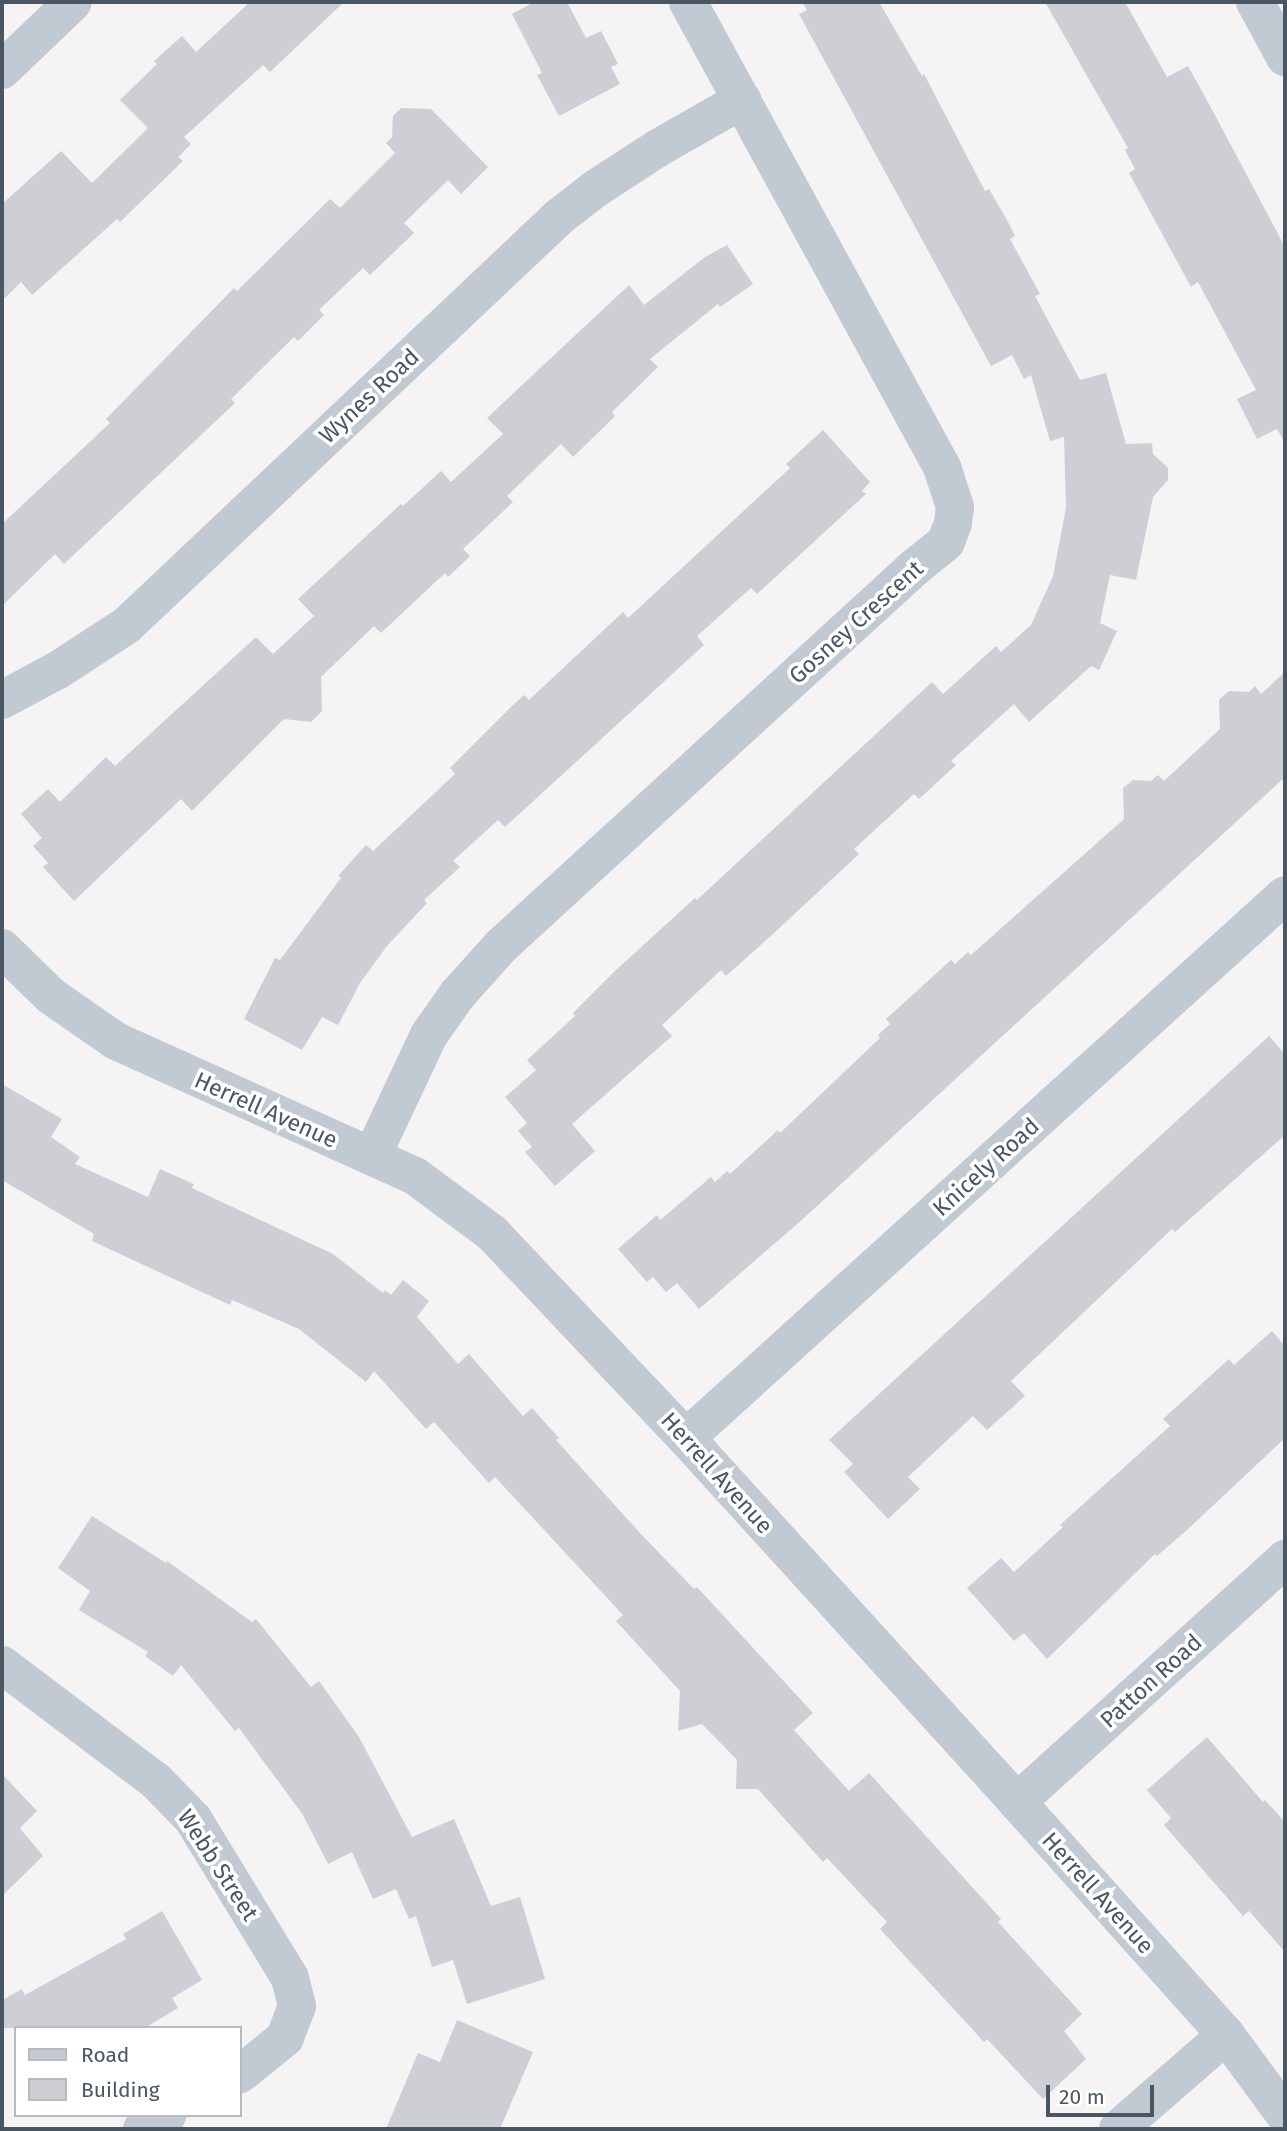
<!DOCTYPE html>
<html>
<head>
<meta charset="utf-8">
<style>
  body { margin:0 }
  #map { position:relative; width:1287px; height:2131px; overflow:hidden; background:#f5f3f3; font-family:"Fira Sans",sans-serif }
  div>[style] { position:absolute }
  .building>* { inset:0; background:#cdcfd5 }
  .minor>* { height:38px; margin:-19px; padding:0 19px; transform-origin:19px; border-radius:19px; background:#c1cad2 }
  span { translate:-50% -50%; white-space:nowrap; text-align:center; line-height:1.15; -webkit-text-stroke:7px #fff; paint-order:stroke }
  .street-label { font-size:23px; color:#4a5661 }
  .frame { position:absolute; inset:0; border:4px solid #4a5661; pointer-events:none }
  .legend { position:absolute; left:14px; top:2026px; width:228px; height:91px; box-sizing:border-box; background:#fff; border:2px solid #b7bbc0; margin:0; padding:9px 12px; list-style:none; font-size:21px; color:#4a5661 }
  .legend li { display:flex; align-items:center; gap:14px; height:35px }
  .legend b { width:35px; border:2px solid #b7bbc0 }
  .scale { position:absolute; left:1046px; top:2085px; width:108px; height:32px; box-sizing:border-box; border:4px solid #4a5661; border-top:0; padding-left:9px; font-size:21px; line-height:24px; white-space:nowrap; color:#4a5661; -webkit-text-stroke:5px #fff; paint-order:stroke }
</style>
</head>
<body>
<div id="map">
  <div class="building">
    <div style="clip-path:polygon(250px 2px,344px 2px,270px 72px,263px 65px,184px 137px,191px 144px,178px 157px,183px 161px,120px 222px,117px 219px,32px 295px,21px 282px,2px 301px,2px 204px,61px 151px,92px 183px,148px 128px,120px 100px,157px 64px,154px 61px,182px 36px,196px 52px)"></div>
    <div style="clip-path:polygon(534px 2px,567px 2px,586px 38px,601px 31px,618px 64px,611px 67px,620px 84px,559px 116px,537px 75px,542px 73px,512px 14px)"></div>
    <div style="clip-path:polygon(802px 2px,879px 2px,922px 76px,924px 74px,985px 191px,989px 189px,1007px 220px,1015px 236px,1010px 239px,1040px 294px,1035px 296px,1080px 380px,1106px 373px,1126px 444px,1152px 443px,1153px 454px,1168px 468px,1168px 480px,1153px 497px,1136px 580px,1110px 575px,1100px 623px,1117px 631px,1099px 670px,1091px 666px,1029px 722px,1014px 704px,951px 761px,956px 765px,919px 799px,914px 794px,854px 849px,859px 854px,774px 933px,726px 976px,721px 970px,662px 1025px,672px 1036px,572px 1124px,595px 1151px,555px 1186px,525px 1152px,532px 1147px,518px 1131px,527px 1123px,505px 1097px,536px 1070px,527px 1060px,575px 1016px,573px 1013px,616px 970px,695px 898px,697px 900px,932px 682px,943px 694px,996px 646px,1001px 652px,1031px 625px,1053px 576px,1066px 508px,1064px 437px,1050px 441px,1031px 375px,1024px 379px,1012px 355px,991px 366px,799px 14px,807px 10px)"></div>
    <div style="clip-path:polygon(1045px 2px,1125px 2px,1167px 77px,1188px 66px,1209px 104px,1285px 247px,1285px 443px,1277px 429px,1257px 439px,1237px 399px,1256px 390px,1198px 282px,1191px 287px,1129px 173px,1135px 169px,1125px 150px,1128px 148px)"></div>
    <div style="clip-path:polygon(401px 108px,431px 109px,488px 167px,461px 194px,448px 180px,404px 223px,414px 233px,370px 275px,363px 268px,319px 310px,324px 315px,298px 341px,294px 337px,231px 399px,235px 403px,64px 564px,55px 554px,2px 606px,2px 524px,110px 423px,106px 419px,234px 288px,237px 291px,330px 199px,340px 208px,395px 153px,386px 143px,392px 137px,393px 116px)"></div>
    <div style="clip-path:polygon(727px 245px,753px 284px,720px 307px,718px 304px,650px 359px,658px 367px,612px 412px,615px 416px,603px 428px,573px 457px,561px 444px,507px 496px,513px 502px,463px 549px,470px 556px,448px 577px,445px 573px,381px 633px,374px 626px,321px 677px,322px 711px,311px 722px,284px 719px,192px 811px,181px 799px,74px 901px,43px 867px,48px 863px,33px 846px,42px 838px,21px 814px,48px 789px,60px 802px,106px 757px,115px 766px,256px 637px,273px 654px,314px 616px,298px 599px,401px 504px,403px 506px,441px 471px,451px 482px,503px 434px,487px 418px,629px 285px,644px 305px,705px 257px)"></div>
    <div style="clip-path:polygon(823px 430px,870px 482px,862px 491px,866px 494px,757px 594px,751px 588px,697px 636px,704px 645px,505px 827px,498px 820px,453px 861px,460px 867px,424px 900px,427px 903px,387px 946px,360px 983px,338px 1025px,322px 1017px,302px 1050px,244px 1019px,275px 958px,280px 960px,341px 878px,338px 876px,366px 845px,373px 851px,455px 774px,450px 768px,512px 706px,524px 695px,529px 700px,623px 612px,628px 618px,790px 468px,786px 464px)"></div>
    <div style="clip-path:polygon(1285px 672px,1285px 777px,804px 1218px,699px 1309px,677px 1283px,666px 1292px,653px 1277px,647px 1282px,618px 1249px,657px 1215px,660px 1220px,711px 1177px,715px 1182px,727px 1171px,730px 1174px,778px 1130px,780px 1133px,880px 1038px,878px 1035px,890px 1024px,886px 1019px,951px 960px,955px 964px,968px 952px,971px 955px,1124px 819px,1123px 788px,1133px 780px,1151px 781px,1158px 775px,1164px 781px,1220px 729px,1219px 700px,1229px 691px,1249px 692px,1255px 686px,1261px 694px)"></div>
    <div style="clip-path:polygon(1269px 1036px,1285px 1054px,1285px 1135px,1175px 1232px,1172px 1229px,1011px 1381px,1025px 1396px,987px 1430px,973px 1416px,908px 1477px,920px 1489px,888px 1519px,844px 1472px,853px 1464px,829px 1440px)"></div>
    <div style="clip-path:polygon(2px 1084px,62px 1119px,51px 1137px,80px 1157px,75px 1164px,148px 1197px,160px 1169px,194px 1184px,192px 1188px,333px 1254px,383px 1293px,385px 1290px,391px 1295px,403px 1280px,429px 1301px,417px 1317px,458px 1364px,469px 1354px,523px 1416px,532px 1408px,559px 1438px,556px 1440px,639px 1532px,694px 1589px,697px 1587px,813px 1713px,794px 1730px,849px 1791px,869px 1773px,1001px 1919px,998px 1922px,1082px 2014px,1064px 2031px,1086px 2059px,1043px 2099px,987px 2039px,984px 2042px,880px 1929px,887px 1922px,827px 1858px,823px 1862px,758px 1789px,736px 1789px,737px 1760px,702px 1724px,678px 1731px,680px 1691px,616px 1621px,623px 1615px,495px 1477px,489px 1483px,434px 1422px,426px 1429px,374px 1371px,366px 1382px,299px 1329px,232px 1300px,230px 1305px,92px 1241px,94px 1234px,2px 1180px)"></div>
    <div style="clip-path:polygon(1272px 1331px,1285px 1346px,1285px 1438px,1187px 1530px,1157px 1556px,1155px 1554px,1047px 1659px,1024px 1633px,1014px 1641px,967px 1588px,1001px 1558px,1014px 1572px,1063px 1527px,1060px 1525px,1170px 1426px,1163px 1419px,1229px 1359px,1234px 1365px)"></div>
    <div style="clip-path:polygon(92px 1516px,166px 1563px,167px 1561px,252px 1622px,256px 1619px,311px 1687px,319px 1681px,359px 1737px,412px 1837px,454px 1819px,491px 1906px,520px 1897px,545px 1979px,467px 2004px,453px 1960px,432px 1967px,416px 1916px,409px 1919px,396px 1889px,373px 1899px,352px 1852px,328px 1864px,303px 1815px,239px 1728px,235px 1731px,181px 1665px,173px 1676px,145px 1656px,148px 1652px,79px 1610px,90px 1591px,58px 1568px)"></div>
    <div style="clip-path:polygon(1207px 1737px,1263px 1802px,1265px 1800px,1285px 1822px,1285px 1952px,1249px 1911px,1243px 1916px,1164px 1825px,1171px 1818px,1147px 1790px)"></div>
    <div style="clip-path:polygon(2px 1774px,37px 1811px,20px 1828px,43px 1856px,2px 1896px)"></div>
    <div style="clip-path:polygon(162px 1911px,202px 1980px,172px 1998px,178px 2008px,145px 2028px,2px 2028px,2px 2000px,22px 1989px,25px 1995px,126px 1939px,123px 1934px)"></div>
    <div style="clip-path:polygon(457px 2020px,533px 2052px,500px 2129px,386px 2129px,418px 2053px,440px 2062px)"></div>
  </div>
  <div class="minor">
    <div style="left:1255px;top:2px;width:63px;rotate:61.4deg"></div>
    <div style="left:2px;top:70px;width:98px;rotate:-43.8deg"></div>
    <div style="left:2px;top:700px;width:64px;rotate:-28.2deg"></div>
    <div style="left:58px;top:670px;width:82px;rotate:-33.1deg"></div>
    <div style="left:127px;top:625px;width:594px;rotate:-43.36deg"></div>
    <div style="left:559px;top:217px;width:46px;rotate:-37.9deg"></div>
    <div style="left:595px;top:189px;width:75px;rotate:-33.1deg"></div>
    <div style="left:658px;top:148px;width:97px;rotate:-29.7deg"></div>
    <div style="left:2px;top:948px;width:69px;rotate:44.4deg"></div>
    <div style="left:51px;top:996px;width:79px;rotate:34.7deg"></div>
    <div style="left:116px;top:1041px;width:328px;rotate:24.3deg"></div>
    <div style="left:415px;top:1176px;width:96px;rotate:36.5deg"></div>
    <div style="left:492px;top:1233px;width:282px;rotate:46.6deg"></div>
    <div style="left:686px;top:1438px;width:492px;rotate:47.7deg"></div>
    <div style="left:1017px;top:1802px;width:313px;rotate:48.1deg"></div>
    <div style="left:1226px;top:2035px;width:99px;rotate:53.6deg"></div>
    <div style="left:372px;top:1156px;width:134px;rotate:-64.8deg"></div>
    <div style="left:429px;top:1035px;width:49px;rotate:-55deg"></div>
    <div style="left:457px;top:995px;width:66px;rotate:-48.1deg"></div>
    <div style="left:501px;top:946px;width:560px;rotate:-42.47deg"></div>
    <div style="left:914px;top:568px;width:41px;rotate:-39.1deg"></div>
    <div style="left:946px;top:542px;width:20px;rotate:-70deg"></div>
    <div style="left:953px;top:523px;width:16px;rotate:-83deg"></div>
    <div style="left:955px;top:507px;width:40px;rotate:-108deg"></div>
    <div style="left:943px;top:469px;width:532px;rotate:-118.64deg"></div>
    <div style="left:686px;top:1438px;width:808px;rotate:-42.19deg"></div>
    <div style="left:2px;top:1665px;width:193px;rotate:37deg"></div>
    <div style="left:156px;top:1781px;width:53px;rotate:45.8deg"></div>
    <div style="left:193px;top:1819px;width:186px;rotate:58.6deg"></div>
    <div style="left:290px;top:1978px;width:29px;rotate:76deg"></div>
    <div style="left:297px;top:2006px;width:34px;rotate:111deg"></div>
    <div style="left:285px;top:2038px;width:58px;rotate:141.3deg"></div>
    <div style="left:1017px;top:1802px;width:362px;rotate:-42.2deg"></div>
    <div style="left:142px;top:2129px;width:29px;rotate:-29deg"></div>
    <div style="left:1118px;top:2129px;width:143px;rotate:-41deg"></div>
  </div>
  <div class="street-label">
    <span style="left:369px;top:396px;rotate:-43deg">Wynes Road</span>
    <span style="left:856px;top:622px;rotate:-42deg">Gosney Crescent</span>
    <span style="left:266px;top:1110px;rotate:24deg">Herrell Avenue</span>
    <span style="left:986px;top:1167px;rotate:-42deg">Knicely Road</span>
    <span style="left:717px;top:1473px;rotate:48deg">Herrell Avenue</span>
    <span style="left:1151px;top:1681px;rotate:-42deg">Patton Road</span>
    <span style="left:218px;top:1865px;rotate:57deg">Webb Street</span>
    <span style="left:1098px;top:1893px;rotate:48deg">Herrell Avenue</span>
  </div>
  <div class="frame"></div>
  <ul class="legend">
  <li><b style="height:9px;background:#c1cad2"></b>Road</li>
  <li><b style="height:19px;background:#cdcfd5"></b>Building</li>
  </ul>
  <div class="scale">20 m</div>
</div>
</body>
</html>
